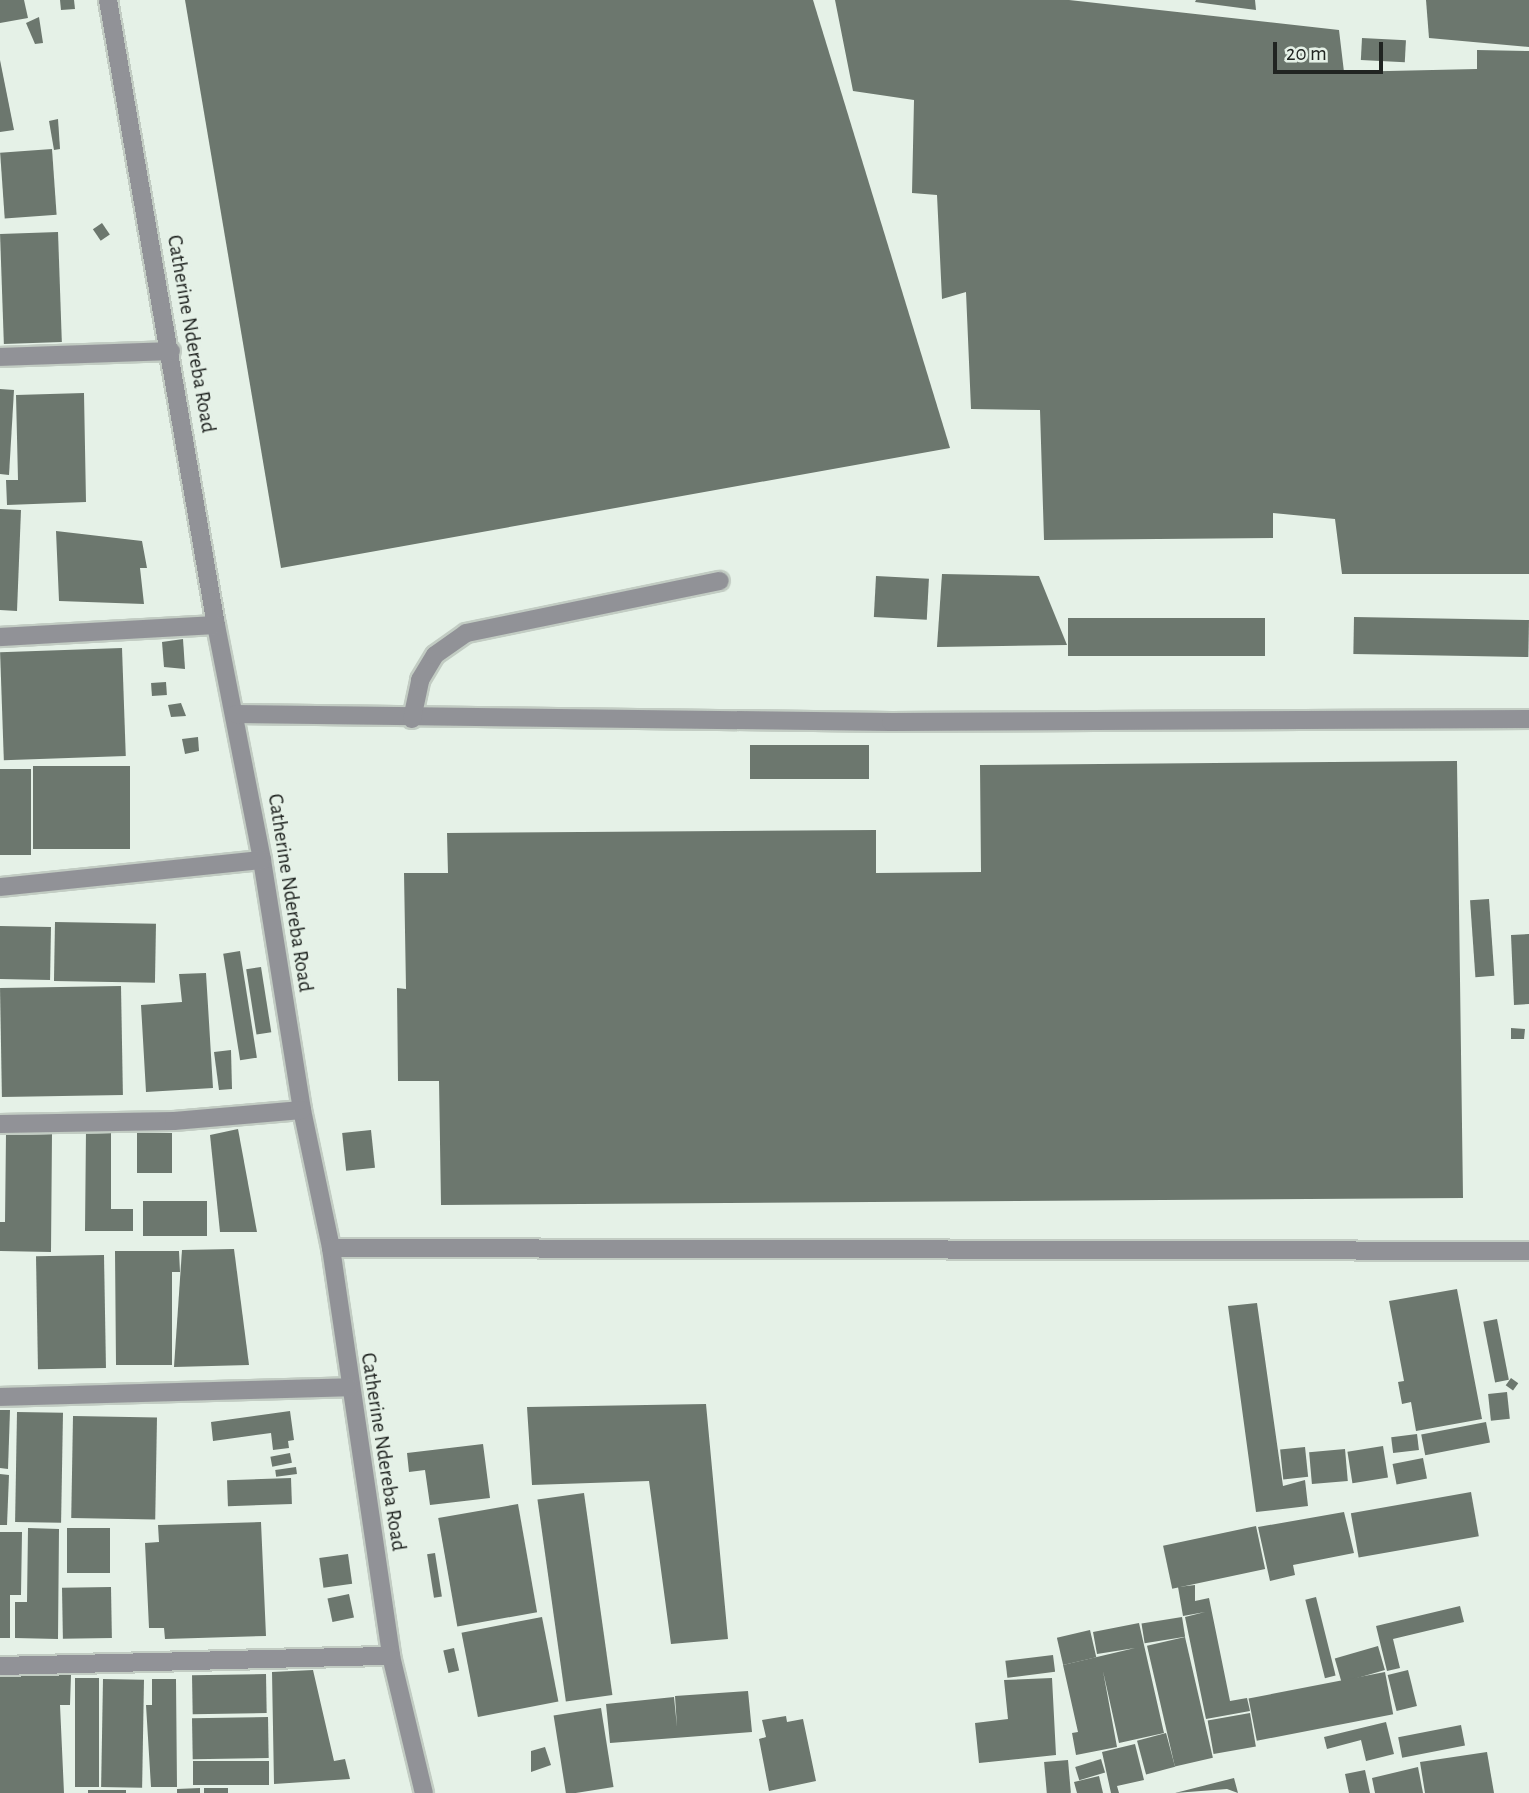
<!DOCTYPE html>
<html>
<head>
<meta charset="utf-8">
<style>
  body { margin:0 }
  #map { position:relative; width:1529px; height:1793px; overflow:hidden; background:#e5f1e7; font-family:"Alegreya Sans",sans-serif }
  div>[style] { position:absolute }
  .building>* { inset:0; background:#6c776e; transform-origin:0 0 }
  .roads { filter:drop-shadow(2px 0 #c2ccc3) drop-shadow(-2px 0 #c2ccc3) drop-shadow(0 2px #c2ccc3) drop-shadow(0 -2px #c2ccc3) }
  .minor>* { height:18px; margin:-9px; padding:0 9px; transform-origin:9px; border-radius:9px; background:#919297 }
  span { translate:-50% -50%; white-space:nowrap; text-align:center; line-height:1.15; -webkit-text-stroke:5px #e5f1e7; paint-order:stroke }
  .street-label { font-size:21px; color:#202421 }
  .scale { position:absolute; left:1273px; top:42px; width:110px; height:32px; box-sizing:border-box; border:4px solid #202421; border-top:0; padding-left:9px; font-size:21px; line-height:24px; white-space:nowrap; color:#202421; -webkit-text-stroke:5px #e5f1e7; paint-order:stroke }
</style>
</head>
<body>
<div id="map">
  <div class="building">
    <div style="clip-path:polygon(0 0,24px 0,28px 18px,0 23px)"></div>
    <div style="clip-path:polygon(60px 0,74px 0,75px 9px,61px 10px)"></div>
    <div style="clip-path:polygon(185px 0,813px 0,950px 448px,281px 568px)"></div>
    <div style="clip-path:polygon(835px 0,1069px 0,1339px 30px,1344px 72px,1477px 69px,1477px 50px,1529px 51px,1529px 574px,1342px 574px,1335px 519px,1273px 513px,1273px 538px,1044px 540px,1040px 410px,971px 409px,966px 292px,942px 299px,937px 195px,912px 193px,914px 100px,853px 91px)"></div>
    <div style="clip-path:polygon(1196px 0,1255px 0,1256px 10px,1195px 2px)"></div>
    <div style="clip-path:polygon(1426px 0,1529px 0,1529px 47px,1429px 38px)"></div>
    <div style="clip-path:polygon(39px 17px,43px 43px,35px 44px,26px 23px)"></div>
    <div style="left:1362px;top:38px;width:44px;height:22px;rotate:3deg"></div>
    <div style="clip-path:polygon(0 60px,14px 130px,0 132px)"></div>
    <div style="clip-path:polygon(58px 119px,60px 149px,54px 150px,49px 121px)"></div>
    <div style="left:52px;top:149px;width:66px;height:52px;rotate:86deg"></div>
    <div style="left:102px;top:223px;width:14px;height:11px;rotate:56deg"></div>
    <div style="left:58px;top:232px;width:110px;height:58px;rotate:88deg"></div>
    <div style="clip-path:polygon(0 389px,14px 390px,9px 475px,0 474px)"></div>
    <div style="clip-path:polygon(84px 393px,86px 502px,7px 505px,6px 480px,18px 480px,16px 395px)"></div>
    <div style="clip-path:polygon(0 509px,21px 510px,17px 611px,0 610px)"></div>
    <div style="clip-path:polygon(56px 531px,142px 541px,147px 568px,140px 568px,144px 604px,59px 601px)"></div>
    <div style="clip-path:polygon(942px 574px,1039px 576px,1067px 645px,937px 647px)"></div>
    <div style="left:876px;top:576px;width:53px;height:41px;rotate:3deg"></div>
    <div style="left:1354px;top:617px;width:175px;height:37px;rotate:1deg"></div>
    <div style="left:1068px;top:618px;width:197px;height:38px"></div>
    <div style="clip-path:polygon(183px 639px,185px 669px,164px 667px,162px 642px)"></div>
    <div style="left:122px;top:648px;width:108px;height:122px;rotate:88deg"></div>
    <div style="left:166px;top:682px;width:13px;height:15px;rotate:86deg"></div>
    <div style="clip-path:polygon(181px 703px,186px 716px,171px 717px,168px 705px)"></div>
    <div style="clip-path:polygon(198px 737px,199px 751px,185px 754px,182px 739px)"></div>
    <div style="left:869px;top:745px;width:34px;height:119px;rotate:90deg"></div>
    <div style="clip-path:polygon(1457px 761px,1463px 1198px,441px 1205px,439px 1081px,398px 1081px,397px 988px,406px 989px,404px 873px,448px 873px,447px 833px,876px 830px,876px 873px,981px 872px,980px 765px)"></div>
    <div style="left:130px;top:766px;width:83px;height:97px;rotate:90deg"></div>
    <div style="left:0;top:769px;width:31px;height:86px"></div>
    <div style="left:1489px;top:899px;width:77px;height:19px;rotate:86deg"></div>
    <div style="left:55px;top:922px;width:101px;height:59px;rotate:1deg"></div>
    <div style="left:0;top:926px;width:51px;height:53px;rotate:1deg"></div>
    <div style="clip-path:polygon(1529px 934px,1529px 1004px,1514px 1005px,1511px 935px)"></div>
    <div style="left:240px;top:951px;width:108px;height:17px;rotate:81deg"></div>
    <div style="left:261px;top:967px;width:66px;height:15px;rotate:81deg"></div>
    <div style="clip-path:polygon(206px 973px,213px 1088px,146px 1092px,141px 1005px,182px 1002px,179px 974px)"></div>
    <div style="left:121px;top:986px;width:109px;height:121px;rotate:89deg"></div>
    <div style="clip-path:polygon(1511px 1028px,1525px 1029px,1524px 1039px,1511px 1039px)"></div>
    <div style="clip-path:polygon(231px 1050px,232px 1089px,219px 1090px,214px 1052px)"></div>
    <div style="clip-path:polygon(86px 1129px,111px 1130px,111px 1209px,133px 1209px,133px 1231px,85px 1231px)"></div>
    <div style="clip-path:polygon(238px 1129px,257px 1232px,220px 1232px,210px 1135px)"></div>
    <div style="left:371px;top:1130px;width:38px;height:29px;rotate:84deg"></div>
    <div style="clip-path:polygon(6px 1133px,52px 1133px,51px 1252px,0 1251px,0 1222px,5px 1222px)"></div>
    <div style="left:137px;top:1133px;width:35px;height:40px"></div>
    <div style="left:143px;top:1201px;width:64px;height:35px"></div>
    <div style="clip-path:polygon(234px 1249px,249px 1365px,174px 1367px,182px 1250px)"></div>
    <div style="clip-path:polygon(115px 1251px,179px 1251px,180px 1272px,172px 1272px,172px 1365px,116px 1365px)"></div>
    <div style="left:104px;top:1255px;width:113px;height:68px;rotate:89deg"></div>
    <div style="clip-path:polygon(1457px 1289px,1482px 1419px,1416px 1431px,1411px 1402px,1402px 1404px,1398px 1382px,1404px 1381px,1389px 1301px)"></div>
    <div style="clip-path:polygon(1257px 1303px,1283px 1486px,1305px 1480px,1308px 1506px,1256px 1512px,1228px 1306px)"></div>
    <div style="left:1497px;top:1319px;width:62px;height:14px;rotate:79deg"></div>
    <div style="left:1511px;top:1378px;width:9px;height:9px;rotate:36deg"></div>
    <div style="left:1507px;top:1392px;width:27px;height:19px;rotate:84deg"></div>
    <div style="clip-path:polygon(706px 1404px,728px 1639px,671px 1644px,649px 1481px,532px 1485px,527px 1407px)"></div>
    <div style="clip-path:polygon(0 1410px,10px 1410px,8px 1469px,0 1468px)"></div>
    <div style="clip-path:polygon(290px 1411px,294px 1440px,288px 1441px,289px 1448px,273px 1450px,271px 1433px,213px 1441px,211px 1422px)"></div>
    <div style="left:17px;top:1412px;width:46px;height:110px;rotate:1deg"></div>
    <div style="left:73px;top:1416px;width:84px;height:102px;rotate:1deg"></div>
    <div style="left:1486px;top:1422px;width:21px;height:66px;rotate:79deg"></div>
    <div style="left:1417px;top:1434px;width:16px;height:26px;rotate:83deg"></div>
    <div style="clip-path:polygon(483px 1444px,490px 1498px,430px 1505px,425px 1470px,409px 1472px,407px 1453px)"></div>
    <div style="left:1383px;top:1446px;width:32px;height:36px;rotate:81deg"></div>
    <div style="left:1305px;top:1447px;width:30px;height:25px;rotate:84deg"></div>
    <div style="left:1345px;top:1449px;width:32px;height:36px;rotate:85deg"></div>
    <div style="left:290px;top:1453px;width:10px;height:20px;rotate:79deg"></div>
    <div style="left:1423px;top:1458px;width:21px;height:31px;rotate:79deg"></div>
    <div style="left:296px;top:1467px;width:7px;height:21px;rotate:82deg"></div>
    <div style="clip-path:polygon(0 1474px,9px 1475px,7px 1525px,0 1525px)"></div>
    <div style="left:291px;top:1478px;width:26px;height:64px;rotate:88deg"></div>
    <div style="left:1471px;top:1492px;width:45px;height:122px;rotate:80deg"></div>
    <div style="left:584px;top:1493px;width:204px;height:47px;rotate:82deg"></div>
    <div style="left:518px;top:1504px;width:110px;height:81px;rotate:80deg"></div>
    <div style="clip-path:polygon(1344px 1512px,1354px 1553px,1293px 1565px,1295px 1575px,1270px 1581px,1258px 1527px)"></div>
    <div style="clip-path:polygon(261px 1522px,266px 1636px,165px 1639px,164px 1628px,149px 1628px,145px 1543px,159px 1542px,158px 1525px)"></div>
    <div style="left:1256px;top:1526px;width:44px;height:95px;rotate:78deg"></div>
    <div style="clip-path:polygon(28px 1528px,59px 1529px,58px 1639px,15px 1638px,15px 1602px,27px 1602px)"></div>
    <div style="left:67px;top:1528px;width:43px;height:45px"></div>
    <div style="clip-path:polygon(0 1532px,22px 1532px,21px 1595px,10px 1595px,10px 1638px,0 1638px)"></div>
    <div style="left:435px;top:1553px;width:44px;height:8px;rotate:81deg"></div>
    <div style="left:348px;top:1554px;width:30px;height:29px;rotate:82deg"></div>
    <div style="clip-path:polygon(1195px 1585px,1195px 1601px,1209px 1598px,1230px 1701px,1247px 1698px,1250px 1711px,1206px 1719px,1185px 1617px,1205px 1612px,1183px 1616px,1178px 1587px)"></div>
    <div style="left:111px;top:1587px;width:51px;height:49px;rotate:89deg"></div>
    <div style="left:349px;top:1594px;width:24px;height:22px;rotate:78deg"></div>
    <div style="left:1316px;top:1597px;width:81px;height:11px;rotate:76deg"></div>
    <div style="clip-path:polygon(1460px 1606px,1464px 1622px,1393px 1639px,1400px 1668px,1387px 1671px,1376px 1626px)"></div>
    <div style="left:542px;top:1617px;width:86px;height:82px;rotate:79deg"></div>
    <div style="left:1182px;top:1617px;width:20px;height:41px;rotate:81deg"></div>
    <div style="clip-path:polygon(1139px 1623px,1164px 1733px,1119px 1743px,1103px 1671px,1117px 1747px,1076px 1755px,1072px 1733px,1078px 1732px,1063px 1665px,1135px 1648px,1097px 1654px,1093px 1632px)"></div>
    <div style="left:1090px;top:1630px;width:28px;height:34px;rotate:77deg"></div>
    <div style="left:1185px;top:1637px;width:124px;height:39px;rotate:77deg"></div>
    <div style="left:1378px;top:1646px;width:25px;height:45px;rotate:74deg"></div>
    <div style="left:454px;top:1648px;width:23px;height:11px;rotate:77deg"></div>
    <div style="left:1053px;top:1655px;width:17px;height:48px;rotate:83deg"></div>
    <div style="clip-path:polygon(313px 1670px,334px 1761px,345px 1759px,350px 1779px,274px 1784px,272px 1672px)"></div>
    <div style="left:1408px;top:1670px;width:37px;height:21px;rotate:76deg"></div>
    <div style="left:1385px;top:1672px;width:43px;height:139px;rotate:79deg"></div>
    <div style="clip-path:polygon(0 1673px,71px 1675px,70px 1705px,60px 1705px,64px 1793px,0 1793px)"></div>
    <div style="left:266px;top:1674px;width:39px;height:74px;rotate:89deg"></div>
    <div style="left:75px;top:1678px;width:24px;height:109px"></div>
    <div style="clip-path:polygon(1052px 1678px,1056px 1755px,979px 1763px,975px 1723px,1008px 1719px,1004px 1680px)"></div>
    <div style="left:103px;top:1679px;width:41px;height:108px;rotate:1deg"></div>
    <div style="clip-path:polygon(152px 1679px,176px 1679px,177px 1787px,151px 1787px,146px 1705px,152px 1705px)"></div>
    <div style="clip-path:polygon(748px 1691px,752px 1732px,610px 1743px,606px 1704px,674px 1697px,677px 1727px,675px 1696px)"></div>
    <div style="left:601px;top:1708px;width:80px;height:48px;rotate:81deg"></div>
    <div style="left:1250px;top:1713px;width:34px;height:43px;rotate:80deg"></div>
    <div style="clip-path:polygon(786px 1716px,787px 1722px,803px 1719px,816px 1781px,769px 1791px,759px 1739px,766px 1737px,762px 1720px)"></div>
    <div style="left:268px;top:1717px;width:41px;height:76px;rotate:89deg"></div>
    <div style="clip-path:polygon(1386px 1722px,1394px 1754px,1366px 1761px,1361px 1740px,1327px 1749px,1324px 1737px)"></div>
    <div style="left:1461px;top:1725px;width:21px;height:64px;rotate:79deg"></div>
    <div style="left:1166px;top:1733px;width:35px;height:30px;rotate:75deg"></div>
    <div style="clip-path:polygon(1135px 1744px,1144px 1780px,1117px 1786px,1119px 1793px,1111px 1793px,1102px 1752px)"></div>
    <div style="clip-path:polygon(545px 1747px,551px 1765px,531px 1772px,531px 1751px)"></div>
    <div style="clip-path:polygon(1487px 1752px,1494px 1793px,1425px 1793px,1420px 1762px)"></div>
    <div style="left:1101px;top:1759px;width:14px;height:27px;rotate:73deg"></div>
    <div style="left:1068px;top:1760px;width:33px;height:24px;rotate:85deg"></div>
    <div style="left:269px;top:1761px;width:24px;height:76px;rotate:90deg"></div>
    <div style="clip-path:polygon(1418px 1767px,1423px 1793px,1375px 1793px,1372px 1778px)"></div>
    <div style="clip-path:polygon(1365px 1770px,1370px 1793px,1349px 1793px,1345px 1774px)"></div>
    <div style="clip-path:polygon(1099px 1776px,1103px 1793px,1077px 1793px,1074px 1782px)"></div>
    <div style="clip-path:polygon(1234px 1778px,1238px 1793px,1227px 1789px,1175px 1793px)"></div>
    <div style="clip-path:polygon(200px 1788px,200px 1793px,177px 1793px,177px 1789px)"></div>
    <div style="left:204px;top:1788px;width:24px;height:5px"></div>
    <div style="left:88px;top:1790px;width:38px;height:3px"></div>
  </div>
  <div class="roads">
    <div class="minor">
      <div style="left:108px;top:0;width:634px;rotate:80.2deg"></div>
      <div style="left:216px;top:625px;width:239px;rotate:78.9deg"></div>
      <div style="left:262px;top:860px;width:253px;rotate:80.9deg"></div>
      <div style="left:302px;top:1110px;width:141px;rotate:78.1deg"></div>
      <div style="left:331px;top:1248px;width:412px;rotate:81.6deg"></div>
      <div style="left:391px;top:1656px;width:141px;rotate:76.5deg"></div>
      <div style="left:0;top:357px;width:171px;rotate:-2deg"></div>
      <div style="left:0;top:637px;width:216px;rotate:-3.2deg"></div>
      <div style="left:236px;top:714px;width:655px;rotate:0.7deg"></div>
      <div style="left:891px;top:722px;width:638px;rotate:-0.27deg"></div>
      <div style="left:412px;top:719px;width:40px;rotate:-78deg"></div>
      <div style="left:420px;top:680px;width:29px;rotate:-59deg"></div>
      <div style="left:435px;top:655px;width:38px;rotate:-35deg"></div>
      <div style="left:466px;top:633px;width:259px;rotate:-11.6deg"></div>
      <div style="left:0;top:887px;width:263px;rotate:-5.9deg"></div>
      <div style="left:0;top:1124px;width:174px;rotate:-1deg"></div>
      <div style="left:174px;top:1121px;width:128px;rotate:-4.9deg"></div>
      <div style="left:331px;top:1248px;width:1198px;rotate:0.14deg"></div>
      <div style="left:0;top:1397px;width:349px;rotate:-1.6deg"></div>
      <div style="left:0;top:1666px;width:391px;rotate:-1.5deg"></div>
    </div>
  </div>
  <div class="street-label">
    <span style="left:191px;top:334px;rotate:80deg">Catherine Ndereba Road</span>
    <span style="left:290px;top:893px;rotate:81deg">Catherine Ndereba Road</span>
    <span style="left:383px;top:1452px;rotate:81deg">Catherine Ndereba Road</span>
  </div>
  <div class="scale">20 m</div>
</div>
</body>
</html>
